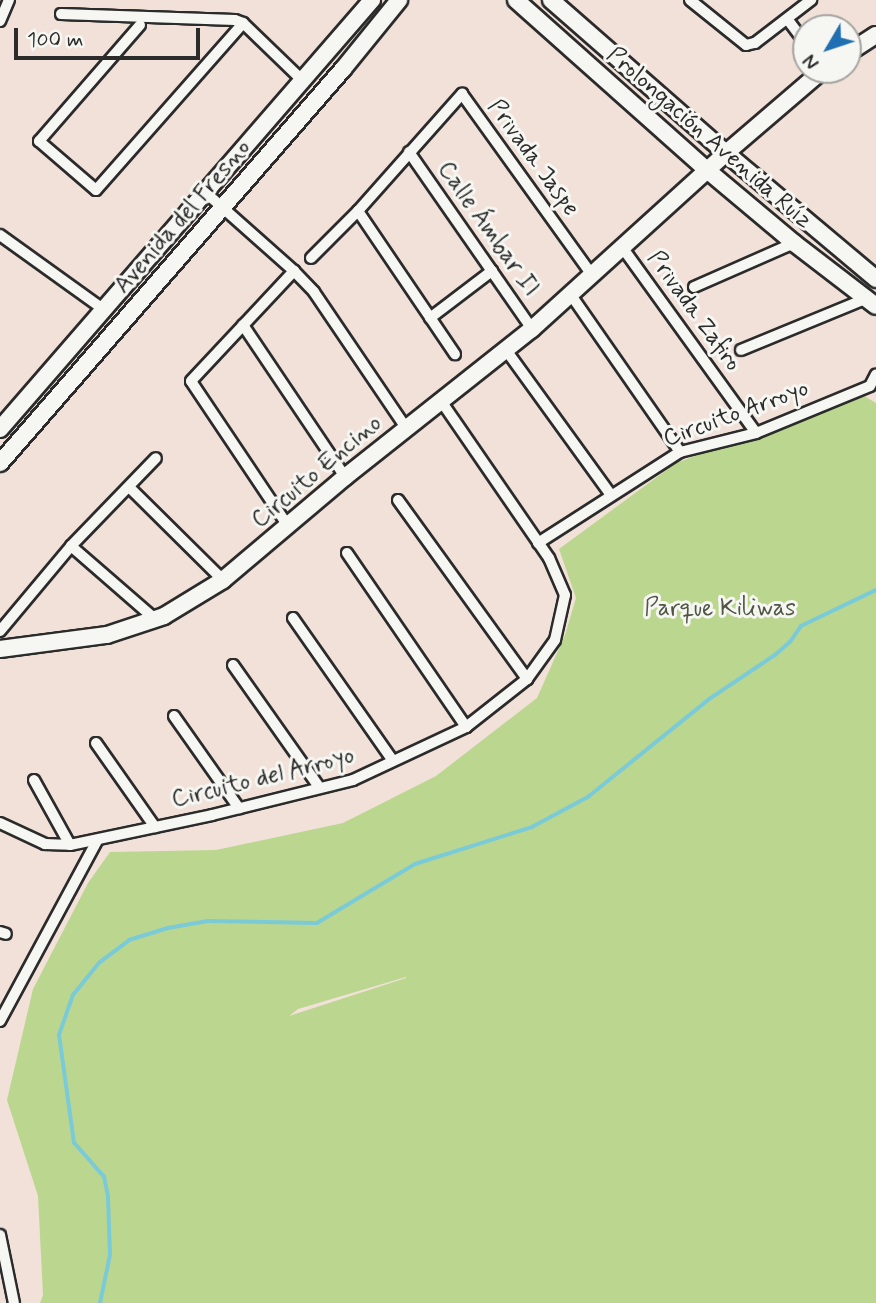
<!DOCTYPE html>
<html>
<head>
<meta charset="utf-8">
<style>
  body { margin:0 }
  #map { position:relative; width:876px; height:1303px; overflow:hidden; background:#f1e1d8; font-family:Mynerve,sans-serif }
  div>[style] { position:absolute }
  .green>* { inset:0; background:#bbd78f }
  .stream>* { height:3.5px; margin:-1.75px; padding:0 1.75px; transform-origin:1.75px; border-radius:1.75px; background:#7bcad8 }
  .roads { filter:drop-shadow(2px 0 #2b2b2b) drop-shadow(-2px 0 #2b2b2b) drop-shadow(0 2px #2b2b2b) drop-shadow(0 -2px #2b2b2b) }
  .street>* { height:10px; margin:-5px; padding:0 5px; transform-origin:5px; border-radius:5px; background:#f6f6f2 }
  .secondary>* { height:16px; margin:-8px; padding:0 8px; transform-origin:8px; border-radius:8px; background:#f6f6f2 }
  span { translate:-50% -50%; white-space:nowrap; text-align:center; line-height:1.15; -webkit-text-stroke:6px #f6f6f2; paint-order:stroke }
  .street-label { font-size:24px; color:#2b2b2b }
  .park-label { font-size:24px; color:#4f5644 }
  .north { position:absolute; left:792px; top:14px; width:70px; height:70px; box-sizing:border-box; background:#f6f6f2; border:2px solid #a5a5a2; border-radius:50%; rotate:231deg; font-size:19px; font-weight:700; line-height:28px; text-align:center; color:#2b2b2b }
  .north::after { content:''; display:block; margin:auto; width:24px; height:32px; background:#1f6fb2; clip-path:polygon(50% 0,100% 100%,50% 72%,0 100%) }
  .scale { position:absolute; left:14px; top:28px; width:186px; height:32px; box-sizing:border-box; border:4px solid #2b2b2b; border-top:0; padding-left:9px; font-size:21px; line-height:24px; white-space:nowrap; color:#2b2b2b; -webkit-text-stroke:5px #f6f6f2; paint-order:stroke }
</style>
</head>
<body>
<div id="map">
  <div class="green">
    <div style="clip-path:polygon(evenodd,861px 394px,876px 403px,876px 1303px,40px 1303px,43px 1295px,38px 1196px,7px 1100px,33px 989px,88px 883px,110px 852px,216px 850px,343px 823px,436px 776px,537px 698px,565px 635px,576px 598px,559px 549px,676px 463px,861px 394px,406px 977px,406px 978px,289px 1016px,298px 1009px,406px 977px)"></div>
  </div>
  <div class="stream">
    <div style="left:100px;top:1303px;width:49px;rotate:-78.2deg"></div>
    <div style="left:110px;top:1255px;width:58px;rotate:-92deg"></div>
    <div style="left:108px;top:1197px;width:20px;rotate:-101deg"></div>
    <div style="left:104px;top:1177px;width:45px;rotate:-131.4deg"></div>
    <div style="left:74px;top:1143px;width:109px;rotate:-97.9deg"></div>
    <div style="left:59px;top:1035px;width:42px;rotate:-70.7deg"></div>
    <div style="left:73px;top:995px;width:41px;rotate:-50.9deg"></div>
    <div style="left:99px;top:963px;width:38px;rotate:-37deg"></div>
    <div style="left:129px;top:940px;width:41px;rotate:-17.1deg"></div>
    <div style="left:168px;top:928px;width:40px;rotate:-10deg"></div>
    <div style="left:207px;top:921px;width:110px;rotate:1deg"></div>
    <div style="left:317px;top:923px;width:114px;rotate:-31deg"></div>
    <div style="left:415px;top:864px;width:123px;rotate:-17.5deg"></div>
    <div style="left:532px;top:827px;width:64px;rotate:-28.2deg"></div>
    <div style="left:588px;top:797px;width:154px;rotate:-38.9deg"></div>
    <div style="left:708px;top:700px;width:81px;rotate:-33.9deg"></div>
    <div style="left:775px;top:655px;width:20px;rotate:-41deg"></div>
    <div style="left:790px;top:642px;width:19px;rotate:-55deg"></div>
    <div style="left:801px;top:626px;width:83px;rotate:-25.6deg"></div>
  </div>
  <div class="roads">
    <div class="street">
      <div style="left:690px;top:0;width:72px;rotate:38.8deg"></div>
      <div style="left:746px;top:45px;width:9px;rotate:-13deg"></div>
      <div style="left:755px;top:43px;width:71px;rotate:-37.5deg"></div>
      <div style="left:61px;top:14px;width:174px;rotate:2deg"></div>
      <div style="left:235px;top:20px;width:9px;rotate:21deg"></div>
      <div style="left:243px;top:23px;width:83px;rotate:44deg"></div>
      <div style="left:788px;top:20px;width:30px;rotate:53deg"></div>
      <div style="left:0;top:21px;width:23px;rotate:-67deg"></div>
      <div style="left:140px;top:25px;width:154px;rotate:131deg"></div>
      <div style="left:39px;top:141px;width:75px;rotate:40.7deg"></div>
      <div style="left:96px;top:190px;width:222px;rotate:-48.6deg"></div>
      <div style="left:409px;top:152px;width:216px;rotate:55.2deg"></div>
      <div style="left:205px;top:192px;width:119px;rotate:41.6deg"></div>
      <div style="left:294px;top:271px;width:29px;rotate:46deg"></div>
      <div style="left:314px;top:292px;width:164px;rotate:55.9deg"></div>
      <div style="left:358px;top:211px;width:173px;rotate:55.9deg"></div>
      <div style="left:0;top:235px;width:127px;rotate:35.7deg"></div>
      <div style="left:622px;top:247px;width:229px;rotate:54.2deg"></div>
      <div style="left:311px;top:258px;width:66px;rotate:-45deg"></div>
      <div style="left:358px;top:211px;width:157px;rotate:-48.4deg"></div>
      <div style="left:462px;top:94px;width:223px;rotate:54.3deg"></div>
      <div style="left:694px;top:287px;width:109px;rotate:-23.7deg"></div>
      <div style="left:571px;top:295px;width:191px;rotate:55.2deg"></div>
      <div style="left:430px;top:318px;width:78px;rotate:-37.2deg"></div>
      <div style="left:243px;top:325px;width:183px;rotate:56.1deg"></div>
      <div style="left:506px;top:350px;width:179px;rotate:54.1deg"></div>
      <div style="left:741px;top:350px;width:134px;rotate:-22.4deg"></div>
      <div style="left:129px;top:487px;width:132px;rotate:44.7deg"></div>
      <div style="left:398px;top:500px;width:221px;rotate:54.2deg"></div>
      <div style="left:288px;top:526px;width:174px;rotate:-123.8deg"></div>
      <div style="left:191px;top:381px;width:151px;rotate:-46.9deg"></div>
      <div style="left:538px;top:543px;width:169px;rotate:-32.7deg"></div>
      <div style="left:680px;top:452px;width:78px;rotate:-14deg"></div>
      <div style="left:756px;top:433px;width:123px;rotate:-22.4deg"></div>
      <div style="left:870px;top:386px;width:13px;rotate:-63deg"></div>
      <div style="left:71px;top:546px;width:113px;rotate:41deg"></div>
      <div style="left:347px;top:553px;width:211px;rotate:55.6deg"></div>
      <div style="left:293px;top:618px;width:174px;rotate:55deg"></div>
      <div style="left:0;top:631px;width:111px;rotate:-50.1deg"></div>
      <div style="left:71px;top:546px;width:122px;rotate:-46deg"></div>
      <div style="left:233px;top:665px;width:149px;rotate:54.8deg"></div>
      <div style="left:174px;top:716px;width:113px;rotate:54.8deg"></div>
      <div style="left:96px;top:743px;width:103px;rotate:54.9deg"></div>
      <div style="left:34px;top:780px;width:74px;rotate:61deg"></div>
      <div style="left:0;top:823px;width:50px;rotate:25deg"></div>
      <div style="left:45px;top:844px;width:25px;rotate:2deg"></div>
      <div style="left:70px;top:845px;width:145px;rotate:-11.9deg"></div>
      <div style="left:212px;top:815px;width:145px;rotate:-13.9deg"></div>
      <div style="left:353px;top:780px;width:125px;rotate:-25.1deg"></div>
      <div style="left:466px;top:727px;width:78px;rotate:-38.2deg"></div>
      <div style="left:527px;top:679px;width:48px;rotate:-54.3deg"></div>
      <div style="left:555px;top:640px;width:46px;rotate:-77.5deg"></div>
      <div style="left:565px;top:595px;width:40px;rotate:-113.4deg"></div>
      <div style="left:549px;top:558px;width:191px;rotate:-124.5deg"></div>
      <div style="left:0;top:932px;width:6px;rotate:18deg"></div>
      <div style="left:0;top:1021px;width:204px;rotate:-61.7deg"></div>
      <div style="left:0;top:1235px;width:69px;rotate:78.4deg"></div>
    </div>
    <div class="secondary">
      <div style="left:516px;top:0;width:256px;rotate:41.7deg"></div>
      <div style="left:707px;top:170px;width:114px;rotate:40deg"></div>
      <div style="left:794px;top:243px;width:103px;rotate:37.5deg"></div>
      <div style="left:551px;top:0;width:232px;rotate:41.2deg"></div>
      <div style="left:726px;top:153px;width:196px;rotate:40deg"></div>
      <div style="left:848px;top:53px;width:33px;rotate:-33deg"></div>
      <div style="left:0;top:429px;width:568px;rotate:-49.07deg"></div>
      <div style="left:0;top:463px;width:522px;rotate:-48.96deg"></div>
      <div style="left:343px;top:69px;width:89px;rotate:-50.9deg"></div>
      <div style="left:0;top:649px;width:108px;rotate:-7.5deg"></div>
      <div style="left:107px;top:635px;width:60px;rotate:-18.4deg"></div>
      <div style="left:164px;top:616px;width:69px;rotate:-31.4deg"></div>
      <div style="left:223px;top:580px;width:160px;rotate:-40.2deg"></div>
      <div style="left:345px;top:477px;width:238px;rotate:-38.4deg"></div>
      <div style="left:532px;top:329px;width:262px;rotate:-42.2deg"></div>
      <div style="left:726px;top:153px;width:128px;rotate:-40.6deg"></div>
    </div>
  </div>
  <div class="street-label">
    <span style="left:709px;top:138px;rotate:41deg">Prolongación Avenida Ruíz</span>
    <span style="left:533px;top:158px;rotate:54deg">Privada Jaspe</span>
    <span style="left:183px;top:217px;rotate:-49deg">Avenida del Fresno</span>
    <span style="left:488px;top:229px;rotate:55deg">Calle Ámbar II</span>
    <span style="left:694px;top:311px;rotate:54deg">Privada Zafiro</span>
    <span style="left:736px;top:414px;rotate:-20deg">Circuito Arroyo</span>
    <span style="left:317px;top:472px;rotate:-40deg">Circuito Encino</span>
    <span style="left:263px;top:778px;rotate:-14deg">Circuito del Arroyo</span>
  </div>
  <div class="park-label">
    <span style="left:720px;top:609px">Parque Kiliwas</span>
  </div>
  <div class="north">N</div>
  <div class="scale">100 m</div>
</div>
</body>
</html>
